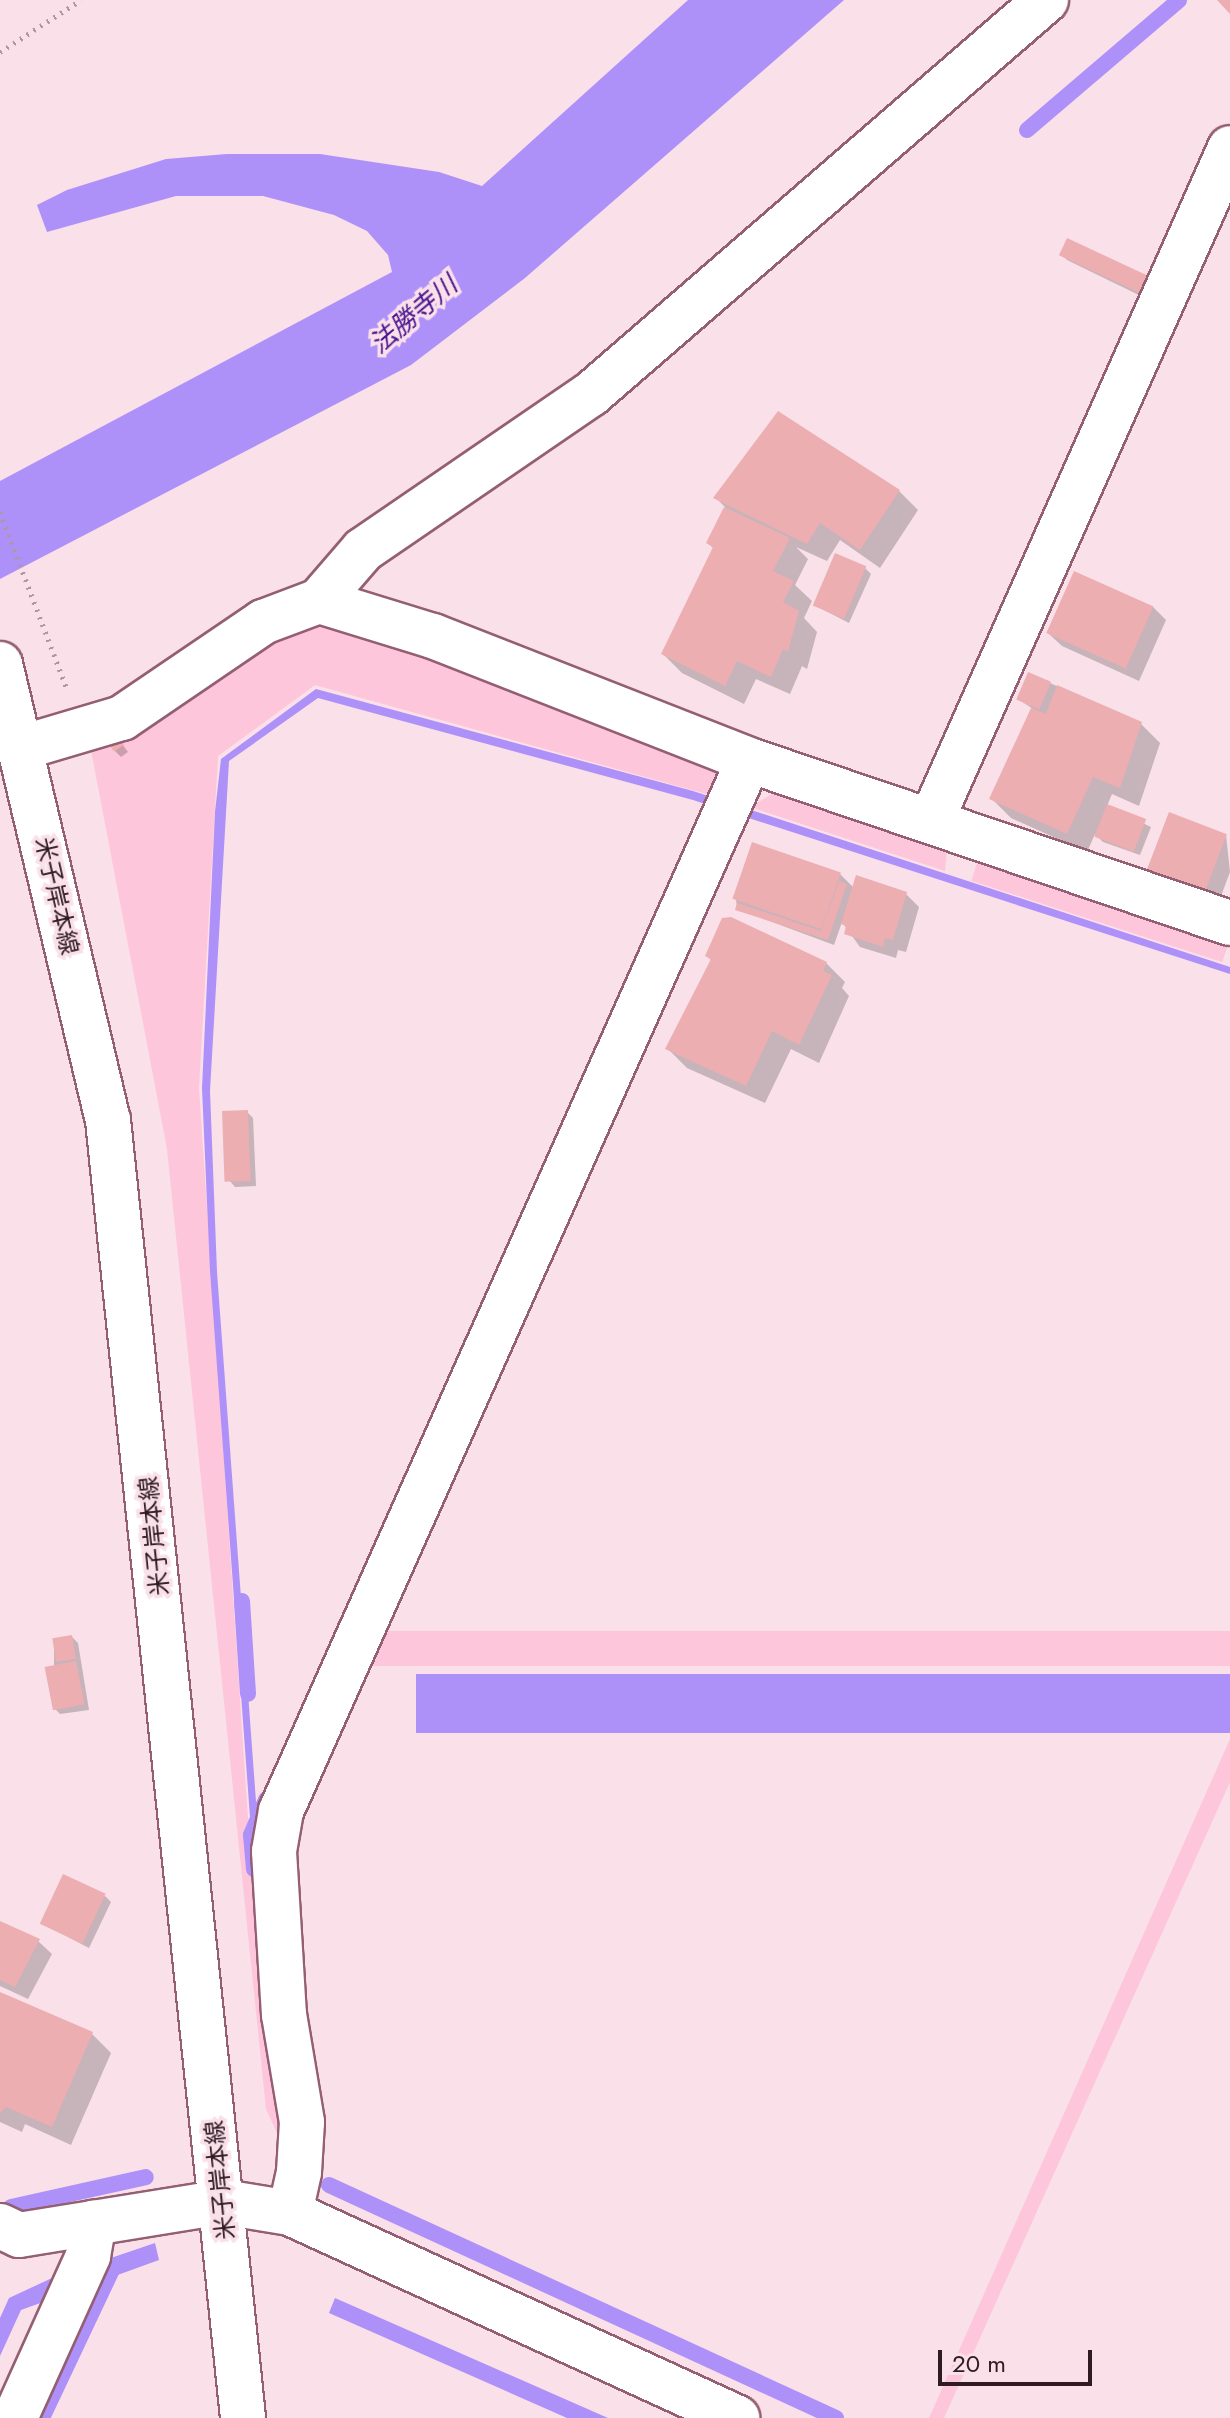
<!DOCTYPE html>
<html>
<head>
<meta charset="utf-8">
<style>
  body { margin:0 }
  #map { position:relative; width:1230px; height:2418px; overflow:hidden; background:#f9e0e9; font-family:Jost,"Noto Sans JP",sans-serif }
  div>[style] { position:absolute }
  .green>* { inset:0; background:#fec6da; transform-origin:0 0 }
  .water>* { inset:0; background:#ae90f9; transform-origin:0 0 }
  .shadow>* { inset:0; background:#0003 }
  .stream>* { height:16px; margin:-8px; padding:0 8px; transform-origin:8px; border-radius:8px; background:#ae90f9 }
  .building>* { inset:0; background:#edaeb1; transform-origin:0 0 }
  .path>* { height:5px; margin-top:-2.5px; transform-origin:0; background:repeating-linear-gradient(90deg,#af97a0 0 2px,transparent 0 8px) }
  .roads { filter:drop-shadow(2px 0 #945e73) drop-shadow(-2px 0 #945e73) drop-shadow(0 2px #945e73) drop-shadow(0 -2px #945e73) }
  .minor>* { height:44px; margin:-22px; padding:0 22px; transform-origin:22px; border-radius:22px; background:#fff }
  .major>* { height:44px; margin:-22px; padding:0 22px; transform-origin:22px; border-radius:22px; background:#fff }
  span { translate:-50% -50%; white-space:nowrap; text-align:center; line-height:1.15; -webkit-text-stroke:7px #f9e0e9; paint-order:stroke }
  .street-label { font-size:24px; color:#301a23 }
  .water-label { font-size:26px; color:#4a1490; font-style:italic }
  .scale { position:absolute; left:938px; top:2350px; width:154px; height:36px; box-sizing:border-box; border:4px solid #301a23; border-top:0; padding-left:10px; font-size:24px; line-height:28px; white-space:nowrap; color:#301a23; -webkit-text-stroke:6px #f9e0e9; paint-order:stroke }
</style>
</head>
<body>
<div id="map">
  <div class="green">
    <div style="clip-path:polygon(313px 621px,356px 626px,715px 770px,721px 798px,315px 685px,218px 756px,199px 1088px,248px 1819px,260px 1817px,282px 2144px,266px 2109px,167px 1149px,90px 745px,262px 638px)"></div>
    <div style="clip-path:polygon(776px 792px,947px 846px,945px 871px,750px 807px)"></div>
    <div style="left:979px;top:857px;width:264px;height:25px;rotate:18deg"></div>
    <div style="left:1230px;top:1631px;width:35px;height:862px;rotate:90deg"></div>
    <div style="clip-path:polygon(1230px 1739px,1230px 1782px,944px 2418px,929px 2418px)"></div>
  </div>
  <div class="water">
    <div style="clip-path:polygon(688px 0,844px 0,525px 278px,411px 365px,0 579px,0 481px,392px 272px,388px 255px,367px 231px,334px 215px,263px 196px,176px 196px,47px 232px,37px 205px,67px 190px,166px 159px,227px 154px,320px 154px,439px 172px,482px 186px)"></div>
    <div style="clip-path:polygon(316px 689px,693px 791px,1230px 967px,1230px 974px,693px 800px,318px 698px,229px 761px,210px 1091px,217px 1272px,257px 1815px,250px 1817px,210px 1271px,202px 1088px,215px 812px,221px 759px)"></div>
    <div style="left:1230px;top:1674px;width:59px;height:814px;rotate:90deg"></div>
    <div style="clip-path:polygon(155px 2243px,159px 2260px,21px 2310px,0 2356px,0 2318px,9px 2298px,52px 2278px)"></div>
    <div style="clip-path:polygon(335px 2298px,608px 2418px,567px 2418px,329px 2313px)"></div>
  </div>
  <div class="shadow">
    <div style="clip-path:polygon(1061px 254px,1148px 279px,1147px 299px,1067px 260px)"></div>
    <div style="clip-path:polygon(899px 491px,918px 510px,880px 568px,840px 540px,827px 561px,796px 547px,808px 559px,795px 585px,812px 601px,804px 618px,817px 632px,807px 669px,802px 666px,790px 694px,756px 679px,744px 704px,682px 673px,663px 654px,714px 549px,708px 543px,726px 508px,716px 498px)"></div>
    <div style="clip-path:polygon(865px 568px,871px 574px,849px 623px,816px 606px)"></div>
    <div style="clip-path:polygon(1153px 607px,1166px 620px,1139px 681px,1062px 646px,1048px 633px)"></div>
    <div style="clip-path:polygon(1050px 683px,1141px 724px,1160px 743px,1139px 806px,1112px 794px,1107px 806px,1151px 827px,1140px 855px,1103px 842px,1095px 834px,1087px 852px,1011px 818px,992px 799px,1033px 709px,1018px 699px)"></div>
    <div style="clip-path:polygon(117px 737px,128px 752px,121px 757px,115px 751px)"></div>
    <div style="clip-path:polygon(1226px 835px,1230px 872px,1218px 904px,1162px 882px,1149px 869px)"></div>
    <div style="clip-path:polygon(840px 874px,854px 888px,906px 894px,919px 907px,906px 952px,898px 950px,896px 958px,860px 947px,842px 922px,834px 945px,737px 909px,736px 899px)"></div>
    <div style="clip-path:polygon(707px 956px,826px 963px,845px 982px,842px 988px,849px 996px,819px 1063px,791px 1049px,765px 1103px,687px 1068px,668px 1049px,712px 961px)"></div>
    <div style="clip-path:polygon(247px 1112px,253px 1118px,256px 1186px,235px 1187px,229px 1180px)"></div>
    <div style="clip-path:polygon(72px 1637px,78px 1643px,89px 1710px,60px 1714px,54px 1708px,54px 1640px)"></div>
    <div style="clip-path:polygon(105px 1896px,111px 1902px,89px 1948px,41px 1923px)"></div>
    <div style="clip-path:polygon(0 1924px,38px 1941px,52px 1954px,28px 1999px,0 1986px)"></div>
    <div style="clip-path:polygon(0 1994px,92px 2034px,111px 2053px,71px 2145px,25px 2124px,22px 2132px,0 2122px)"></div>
  </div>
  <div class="stream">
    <div style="left:1027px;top:130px;width:200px;rotate:-40.5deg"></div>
    <div style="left:242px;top:1601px;width:93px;rotate:86.3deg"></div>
    <div style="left:254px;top:1869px;width:34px;rotate:-95deg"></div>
    <div style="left:251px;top:1835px;width:39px;rotate:-67deg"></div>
    <div style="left:329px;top:2185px;width:558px;rotate:24.68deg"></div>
    <div style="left:11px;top:2207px;width:138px;rotate:-12.5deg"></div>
    <div style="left:42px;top:2418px;width:168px;rotate:-64.7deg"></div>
  </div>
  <div class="building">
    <div style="clip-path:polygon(1217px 0,1230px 0,1230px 14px)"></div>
    <div style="left:1067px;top:238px;width:91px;height:19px;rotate:25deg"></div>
    <div style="clip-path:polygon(778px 411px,900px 490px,860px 550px,820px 523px,807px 544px,713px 498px)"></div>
    <div style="clip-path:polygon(724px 507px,790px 538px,773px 571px,794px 581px,783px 602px,799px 611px,788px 651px,783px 649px,771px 677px,737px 661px,725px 686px,661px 654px,713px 547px,706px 543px)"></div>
    <div style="left:835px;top:553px;width:34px;height:57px;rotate:23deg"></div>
    <div style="left:1074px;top:571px;width:87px;height:68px;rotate:24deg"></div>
    <div style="left:1028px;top:672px;width:25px;height:30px;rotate:23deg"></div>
    <div style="clip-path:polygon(1057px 685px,1142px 722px,1120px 788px,1093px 777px,1067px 834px,989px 799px,1031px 708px,1046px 714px)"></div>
    <div style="left:117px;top:734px;width:13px;height:12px;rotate:58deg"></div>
    <div style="left:1107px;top:804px;width:42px;height:35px;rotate:21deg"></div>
    <div style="left:1169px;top:812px;width:62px;height:61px;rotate:21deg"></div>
    <div style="left:752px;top:842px;width:94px;height:60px;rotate:19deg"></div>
    <div style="clip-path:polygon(856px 875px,907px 892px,893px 940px,885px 938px,883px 947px,844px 934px,846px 926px,841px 924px)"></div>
    <div style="clip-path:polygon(839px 881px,847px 884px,828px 940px,735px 910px,737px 903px,821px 931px)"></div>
    <div style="clip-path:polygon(731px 917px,827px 962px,823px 971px,832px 975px,799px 1045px,772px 1031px,746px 1086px,665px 1049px,711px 959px,705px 956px,722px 918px)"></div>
    <div style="left:248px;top:1110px;width:71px;height:26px;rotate:88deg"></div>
    <div style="left:72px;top:1635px;width:24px;height:20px;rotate:81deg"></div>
    <div style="left:76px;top:1661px;width:44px;height:32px;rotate:79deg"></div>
    <div style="left:63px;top:1874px;width:47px;height:55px;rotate:25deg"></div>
    <div style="clip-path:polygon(0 1921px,40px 1939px,15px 1987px,0 1980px)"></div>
    <div style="clip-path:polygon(0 1992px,93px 2032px,52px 2127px,6px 2107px,0 2113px)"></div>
  </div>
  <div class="path">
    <div style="left:0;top:52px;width:96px;rotate:-32.7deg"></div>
    <div style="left:0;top:512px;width:187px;rotate:69.3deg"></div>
  </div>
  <div class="roads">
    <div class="minor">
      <div style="left:319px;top:601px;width:119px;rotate:17.1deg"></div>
      <div style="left:433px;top:636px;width:339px;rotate:21.4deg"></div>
      <div style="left:749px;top:760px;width:508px;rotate:18.72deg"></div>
      <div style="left:24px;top:747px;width:102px;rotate:-16.5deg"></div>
      <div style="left:122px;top:718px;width:171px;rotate:-34.2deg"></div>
      <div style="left:263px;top:622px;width:60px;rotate:-20.6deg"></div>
      <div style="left:319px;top:601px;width:67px;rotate:-49.2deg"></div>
      <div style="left:363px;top:550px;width:276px;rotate:-34.4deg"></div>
      <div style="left:591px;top:394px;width:602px;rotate:-40.89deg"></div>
      <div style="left:932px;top:819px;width:734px;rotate:-66.05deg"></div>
      <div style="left:290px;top:2213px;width:42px;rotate:-77.6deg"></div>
      <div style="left:299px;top:2172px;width:50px;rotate:-86.6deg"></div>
      <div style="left:302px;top:2122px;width:109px;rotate:-99.5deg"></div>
      <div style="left:284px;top:2015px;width:164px;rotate:-93.5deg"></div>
      <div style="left:274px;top:1851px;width:41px;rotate:-80.1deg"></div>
      <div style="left:281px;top:1811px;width:1150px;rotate:-66deg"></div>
      <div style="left:0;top:2226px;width:21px;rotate:25deg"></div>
      <div style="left:19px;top:2235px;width:207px;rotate:-9.2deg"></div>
      <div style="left:223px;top:2202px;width:68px;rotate:9.3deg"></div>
      <div style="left:290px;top:2213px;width:492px;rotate:24.6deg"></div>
      <div style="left:15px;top:2418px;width:178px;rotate:-65.7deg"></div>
      <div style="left:88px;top:2256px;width:34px;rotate:-80deg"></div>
    </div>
    <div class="major">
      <div style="left:0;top:664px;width:469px;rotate:76.7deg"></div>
      <div style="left:108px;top:1120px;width:1305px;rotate:84.06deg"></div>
    </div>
  </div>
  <div class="street-label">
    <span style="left:57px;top:896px;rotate:77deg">米子岸本線</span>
    <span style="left:154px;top:1536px;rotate:-96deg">米子岸本線</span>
    <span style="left:220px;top:2180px;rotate:-96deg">米子岸本線</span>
  </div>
  <div class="water-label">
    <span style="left:414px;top:315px;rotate:-40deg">法勝寺川</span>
  </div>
  <div class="scale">20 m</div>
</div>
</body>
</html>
